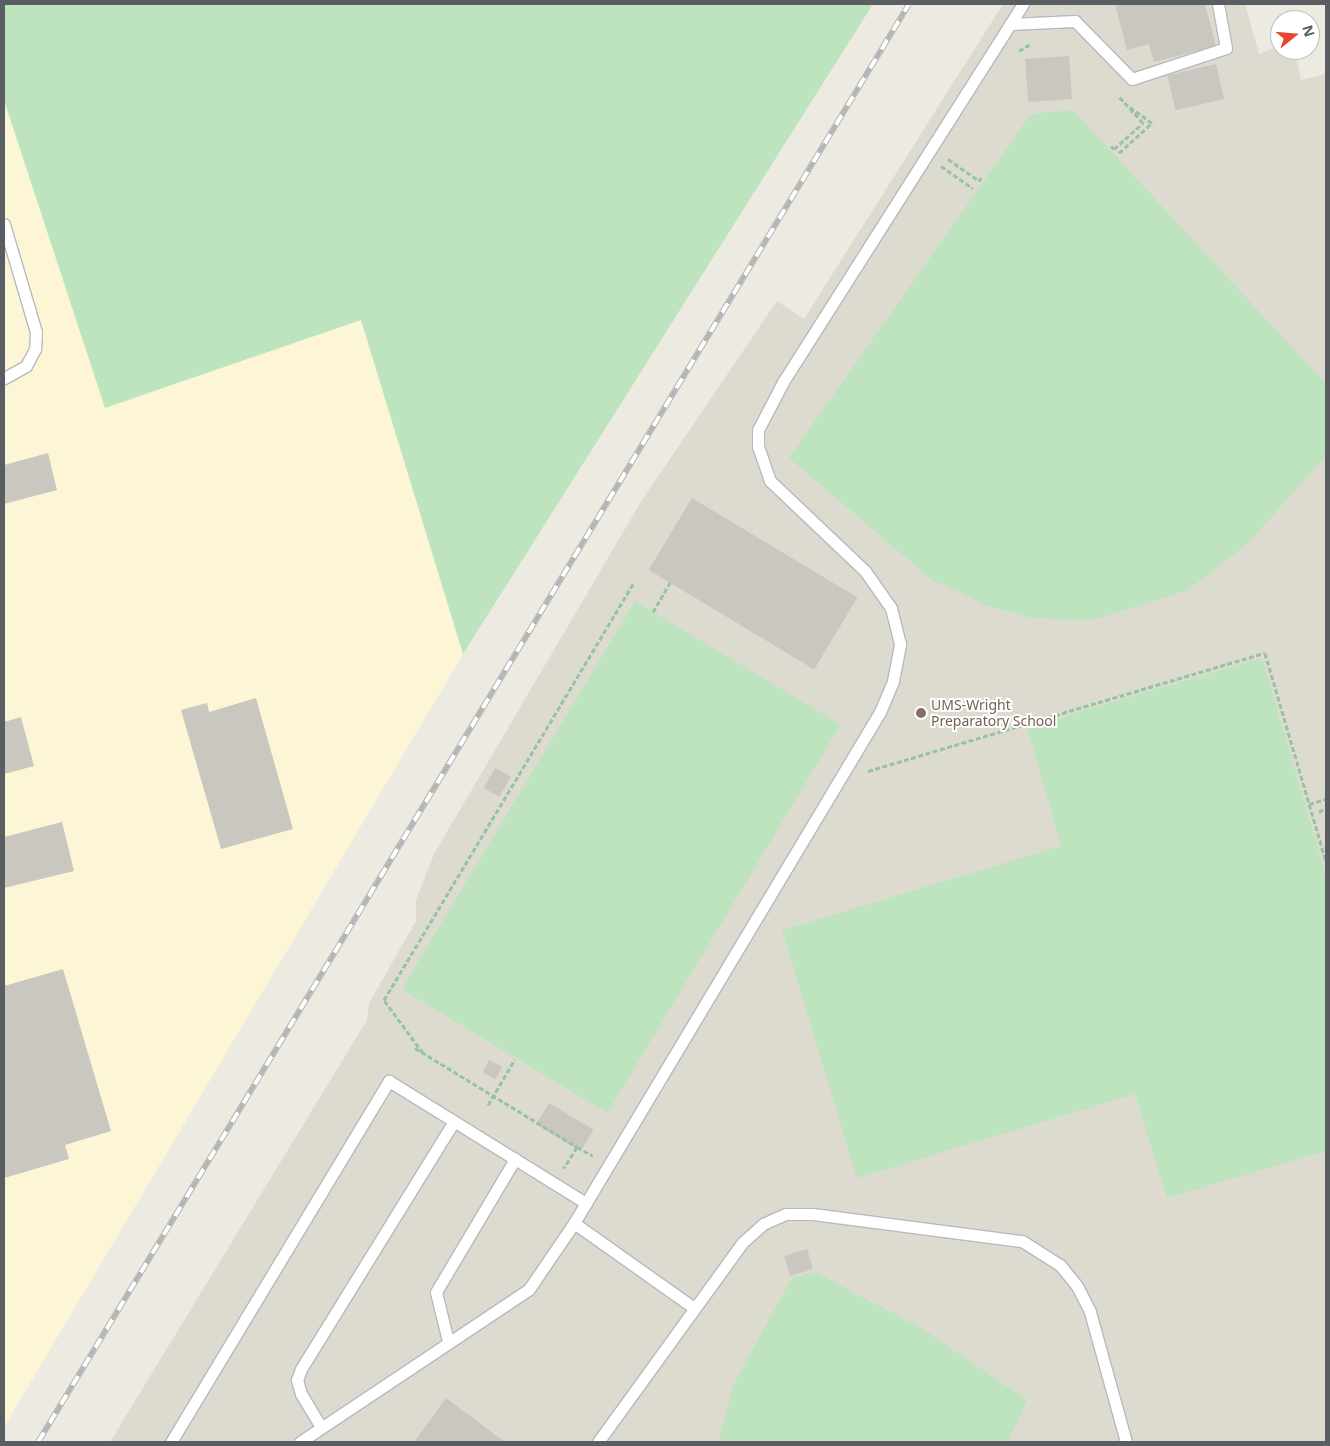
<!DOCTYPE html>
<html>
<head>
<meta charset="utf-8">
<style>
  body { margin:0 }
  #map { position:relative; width:1330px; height:1446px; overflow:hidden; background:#edebe1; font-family:"Noto Sans",sans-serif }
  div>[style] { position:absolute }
  .commercial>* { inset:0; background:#fdf6d6 }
  .education>* { inset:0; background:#dddacf }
  .green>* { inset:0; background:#bde4bf; transform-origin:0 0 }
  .building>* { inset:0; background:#cac7c0; transform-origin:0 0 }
  .path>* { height:3px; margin-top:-1.5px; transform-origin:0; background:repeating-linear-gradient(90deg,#96c3a4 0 5px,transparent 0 7.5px) }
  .roads { filter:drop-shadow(1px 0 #b7b9be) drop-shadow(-1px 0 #b7b9be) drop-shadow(0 1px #b7b9be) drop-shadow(0 -1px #b7b9be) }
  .service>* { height:11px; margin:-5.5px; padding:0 5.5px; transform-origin:5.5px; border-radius:5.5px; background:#fff }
  .rail>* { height:5.5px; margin-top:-2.75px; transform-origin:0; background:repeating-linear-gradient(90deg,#fff 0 11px,#b4b5b5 0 22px); box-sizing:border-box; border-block:1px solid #b4b5b5 }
  .dots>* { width:14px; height:14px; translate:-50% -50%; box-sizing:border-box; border:2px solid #fff; border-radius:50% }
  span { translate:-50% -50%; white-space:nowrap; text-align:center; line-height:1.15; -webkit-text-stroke:4px #fff; paint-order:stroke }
  .education-label { font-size:14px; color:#785e54 }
  .left { translate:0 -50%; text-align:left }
  .frame { position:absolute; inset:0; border:5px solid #5a5d62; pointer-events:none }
  .north { position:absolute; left:1270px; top:10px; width:50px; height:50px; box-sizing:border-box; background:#fff; border:1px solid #bdbec0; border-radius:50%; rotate:73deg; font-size:14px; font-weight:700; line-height:20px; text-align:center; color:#5a5d62 }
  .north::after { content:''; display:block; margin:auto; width:18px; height:22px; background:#e7452d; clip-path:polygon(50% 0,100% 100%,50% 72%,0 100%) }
</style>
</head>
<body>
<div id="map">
  <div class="commercial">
    <div style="clip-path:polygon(4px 100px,105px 407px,361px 320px,463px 654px,4px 1427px)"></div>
  </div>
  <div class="education">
    <div style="clip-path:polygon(1003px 4px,1245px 4px,1259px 54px,1280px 46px,1280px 50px,1295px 50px,1301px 80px,1326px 74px,1326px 1442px,110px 1442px,367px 1020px,369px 1003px,416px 921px,416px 900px,434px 854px,642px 500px,777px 301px,804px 319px)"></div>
  </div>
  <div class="green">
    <div style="clip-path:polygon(4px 4px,873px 4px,463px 654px,361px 320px,105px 408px,4px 100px)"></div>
    <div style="clip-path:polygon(1073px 110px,1326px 384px,1326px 456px,1248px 543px,1188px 590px,1090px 621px,1032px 618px,988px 606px,932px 580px,789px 458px,1031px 114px)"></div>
    <div style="left:635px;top:601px;width:240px;height:453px;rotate:31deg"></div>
    <div style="clip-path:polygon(1262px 658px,1326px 875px,1326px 1151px,1167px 1198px,1135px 1094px,857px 1178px,782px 930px,1061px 846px,1027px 727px)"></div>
    <div style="clip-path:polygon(815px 1272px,918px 1326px,1027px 1400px,1008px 1442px,718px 1442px,734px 1383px,792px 1278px)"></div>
  </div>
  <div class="building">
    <div style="clip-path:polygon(1115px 4px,1205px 4px,1216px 46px,1154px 62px,1149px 44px,1127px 50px)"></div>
    <div style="left:1069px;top:56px;width:43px;height:44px;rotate:86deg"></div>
    <div style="left:1216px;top:64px;width:36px;height:50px;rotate:77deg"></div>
    <div style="clip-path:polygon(48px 453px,57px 490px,4px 504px,4px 465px)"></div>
    <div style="left:692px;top:498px;width:193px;height:84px;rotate:31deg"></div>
    <div style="clip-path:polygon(256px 698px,293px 829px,221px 849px,181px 710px,207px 703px,209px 712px)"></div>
    <div style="clip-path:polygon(21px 717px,34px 766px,4px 774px,4px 722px)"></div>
    <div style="left:495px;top:768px;width:18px;height:23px;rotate:29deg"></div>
    <div style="clip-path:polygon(62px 822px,74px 871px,4px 888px,4px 837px)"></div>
    <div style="clip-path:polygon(63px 969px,111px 1131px,65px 1145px,69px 1159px,4px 1178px,4px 986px)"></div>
    <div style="left:489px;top:1060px;width:15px;height:14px;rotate:28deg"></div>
    <div style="left:549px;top:1103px;width:52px;height:25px;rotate:31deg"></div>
    <div style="left:807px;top:1249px;width:21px;height:24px;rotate:73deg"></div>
    <div style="clip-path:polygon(446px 1398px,505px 1442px,414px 1442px)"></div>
  </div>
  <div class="path">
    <div style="left:1019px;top:51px;width:13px;rotate:-32deg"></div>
    <div style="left:1111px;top:146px;width:4px;rotate:45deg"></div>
    <div style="left:1114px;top:149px;width:39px;rotate:-42deg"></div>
    <div style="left:1143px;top:123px;width:36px;rotate:-132deg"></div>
    <div style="left:1119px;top:153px;width:45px;rotate:-42.3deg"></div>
    <div style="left:1152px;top:123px;width:27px;rotate:-144deg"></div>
    <div style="left:948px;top:159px;width:38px;rotate:35deg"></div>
    <div style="left:979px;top:181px;width:4px;rotate:-56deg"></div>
    <div style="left:941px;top:166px;width:39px;rotate:35deg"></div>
    <div style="left:653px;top:612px;width:34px;rotate:-60deg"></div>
    <div style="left:868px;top:771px;width:414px;rotate:-16.6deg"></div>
    <div style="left:1265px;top:653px;width:217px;rotate:73.7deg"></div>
    <div style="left:1309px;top:804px;width:18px;rotate:-16deg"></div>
    <div style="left:1319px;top:812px;width:9px;rotate:-36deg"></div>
    <div style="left:415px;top:1048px;width:190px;rotate:31.4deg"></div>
    <div style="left:577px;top:1147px;width:25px;rotate:122deg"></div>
    <div style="left:423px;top:1053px;width:66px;rotate:-126.3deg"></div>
    <div style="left:384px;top:1000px;width:486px;rotate:-59.1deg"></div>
    <div style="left:488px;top:1105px;width:53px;rotate:-59.6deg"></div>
    <div style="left:577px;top:1147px;width:18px;rotate:29deg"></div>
  </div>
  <div class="roads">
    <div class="service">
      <div style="left:1010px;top:24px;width:65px;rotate:-2.6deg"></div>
      <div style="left:1075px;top:21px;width:81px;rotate:45.5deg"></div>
      <div style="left:1132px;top:79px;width:99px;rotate:-18.3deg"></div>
      <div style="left:1226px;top:48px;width:45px;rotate:-100.3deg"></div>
      <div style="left:4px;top:224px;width:113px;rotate:73.5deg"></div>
      <div style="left:36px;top:332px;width:17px;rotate:93deg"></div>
      <div style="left:35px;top:349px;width:19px;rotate:118deg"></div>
      <div style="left:26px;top:366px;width:25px;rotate:151deg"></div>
      <div style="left:574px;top:1223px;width:147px;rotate:35.3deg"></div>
      <div style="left:448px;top:1341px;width:50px;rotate:-103.8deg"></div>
      <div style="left:436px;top:1292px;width:155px;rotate:-59.3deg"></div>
      <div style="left:321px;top:1427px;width:39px;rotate:-121deg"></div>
      <div style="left:301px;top:1394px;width:15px;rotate:-106deg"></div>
      <div style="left:297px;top:1380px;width:12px;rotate:-70deg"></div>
      <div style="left:301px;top:1369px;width:291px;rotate:-58.3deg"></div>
      <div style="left:171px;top:1442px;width:422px;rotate:-58.9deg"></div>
      <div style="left:389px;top:1081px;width:232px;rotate:31.8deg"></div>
      <div style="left:300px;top:1442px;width:275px;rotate:-33.7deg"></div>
      <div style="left:529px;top:1289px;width:80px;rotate:-55.7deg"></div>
      <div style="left:574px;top:1223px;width:596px;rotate:-59.09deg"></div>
      <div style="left:880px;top:712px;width:34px;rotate:-67deg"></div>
      <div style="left:893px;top:681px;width:38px;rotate:-79deg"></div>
      <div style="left:900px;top:644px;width:37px;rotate:-104deg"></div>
      <div style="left:891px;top:608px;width:45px;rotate:-125.1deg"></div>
      <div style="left:865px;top:571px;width:131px;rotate:-136.5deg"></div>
      <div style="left:770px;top:481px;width:36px;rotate:-109deg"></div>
      <div style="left:758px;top:447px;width:17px;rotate:-90deg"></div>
      <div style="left:758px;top:430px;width:54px;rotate:-62.5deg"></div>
      <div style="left:783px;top:382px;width:448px;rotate:-57.6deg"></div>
      <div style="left:598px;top:1442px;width:246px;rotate:-54.1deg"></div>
      <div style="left:742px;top:1243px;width:28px;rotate:-42deg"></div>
      <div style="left:763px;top:1224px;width:24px;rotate:-24deg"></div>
      <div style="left:785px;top:1214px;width:28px"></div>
      <div style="left:813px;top:1214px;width:211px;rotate:7.4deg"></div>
      <div style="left:1022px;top:1241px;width:45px;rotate:32.3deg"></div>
      <div style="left:1060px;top:1265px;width:27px;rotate:51deg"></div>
      <div style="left:1077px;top:1286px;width:29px;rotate:63deg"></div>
      <div style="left:1090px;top:1312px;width:135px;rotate:74.5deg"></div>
    </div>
  </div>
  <div class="rail">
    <div style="left:38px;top:1442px;width:1681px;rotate:-58.8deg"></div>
  </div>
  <div class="dots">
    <div style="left:921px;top:713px;background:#8d6e63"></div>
  </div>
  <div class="education-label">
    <span class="left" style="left:931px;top:713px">UMS-Wright<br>Preparatory School</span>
  </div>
  <div class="frame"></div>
  <div class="north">N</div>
</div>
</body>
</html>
